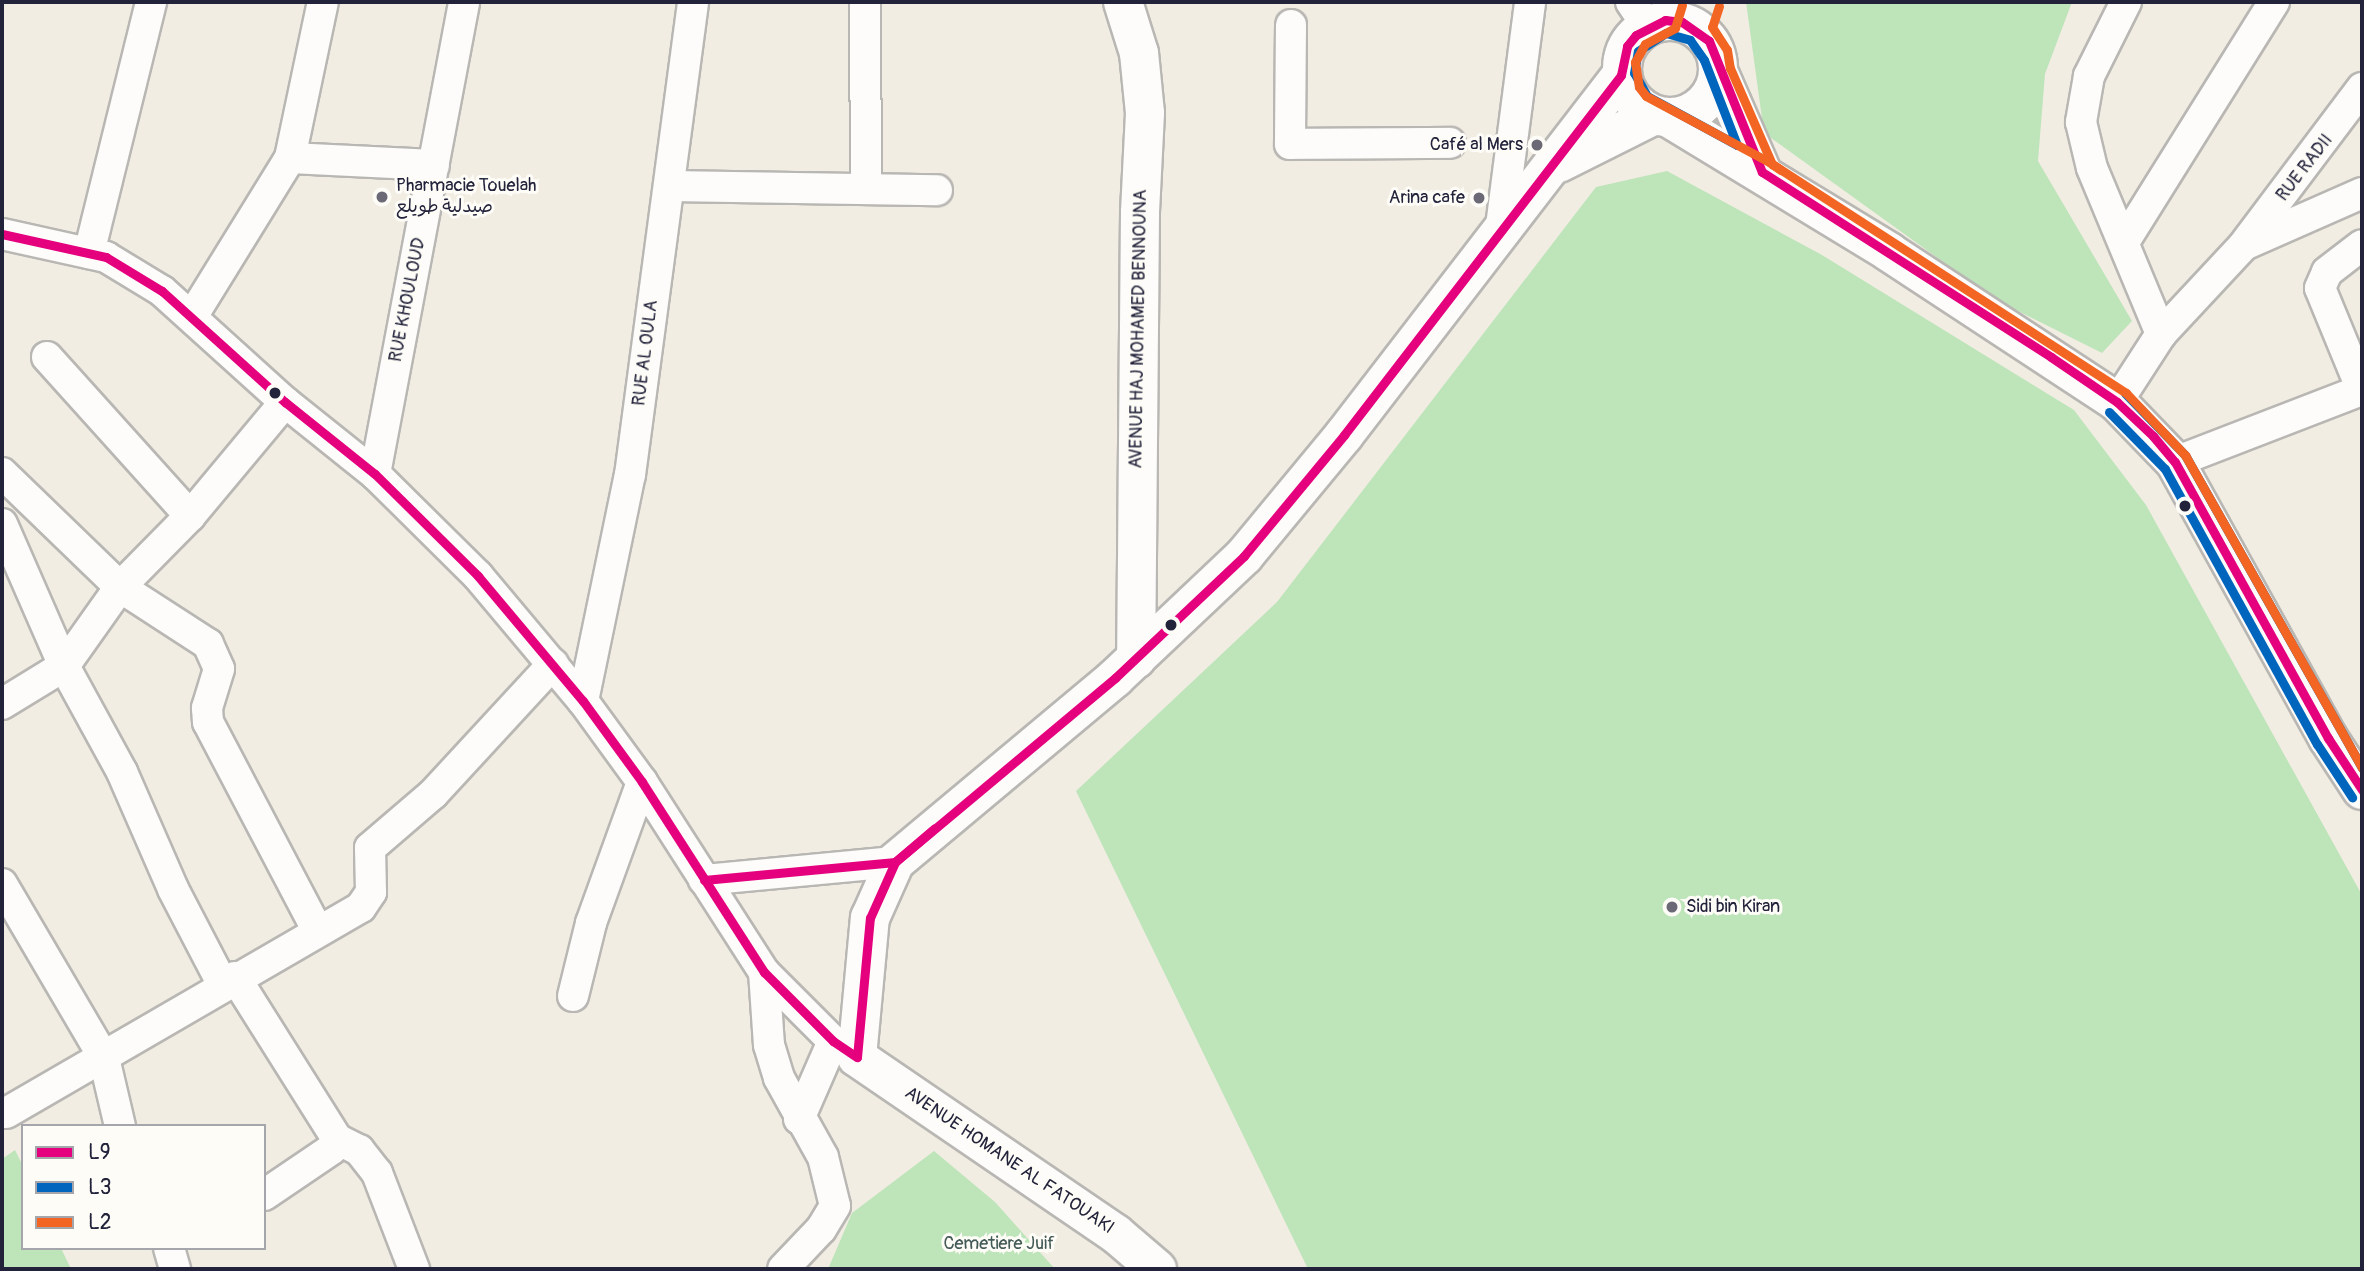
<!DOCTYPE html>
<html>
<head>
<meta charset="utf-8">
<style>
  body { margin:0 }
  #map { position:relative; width:2364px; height:1271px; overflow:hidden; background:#f2ede3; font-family:Pangolin,"Playpen Sans Arabic",sans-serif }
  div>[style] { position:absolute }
  .green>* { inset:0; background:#bee4ba }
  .building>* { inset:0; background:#dbcbcb }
  .roads { filter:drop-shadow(2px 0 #b9b7b3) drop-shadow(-2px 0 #b9b7b3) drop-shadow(0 2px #b9b7b3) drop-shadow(0 -2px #b9b7b3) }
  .street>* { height:30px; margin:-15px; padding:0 15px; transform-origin:15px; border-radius:15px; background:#fdfcfb }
  .secondary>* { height:38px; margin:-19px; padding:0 19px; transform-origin:19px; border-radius:19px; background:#fdfcfb }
  .secondary>.ring { margin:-19px; padding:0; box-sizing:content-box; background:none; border:38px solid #fdfcfb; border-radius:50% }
  .bus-1>* { height:9px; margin:-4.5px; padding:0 4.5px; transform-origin:4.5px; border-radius:4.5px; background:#e5007d }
  .bus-2>* { height:9px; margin:-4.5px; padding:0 4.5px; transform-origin:4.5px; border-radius:4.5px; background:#0065bd }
  .bus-3>* { height:9px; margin:-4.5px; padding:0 4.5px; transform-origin:4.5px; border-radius:4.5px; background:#f26522 }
  .dots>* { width:19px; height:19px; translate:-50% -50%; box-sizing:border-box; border:4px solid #fdfcf7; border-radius:50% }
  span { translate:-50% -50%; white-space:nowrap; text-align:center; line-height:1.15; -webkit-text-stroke:6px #fdfcf7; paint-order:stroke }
  .poi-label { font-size:18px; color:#22223b }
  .right { translate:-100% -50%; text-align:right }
  .left { translate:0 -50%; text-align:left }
  .street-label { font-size:18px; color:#22223b }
  .park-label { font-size:18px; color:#445a57 }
  .frame { position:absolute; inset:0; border:4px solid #22223b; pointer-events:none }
  .legend { position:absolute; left:21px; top:1124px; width:245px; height:126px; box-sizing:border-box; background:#fdfcf7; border:2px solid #a5a5ac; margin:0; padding:9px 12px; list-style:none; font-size:21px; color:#22223b }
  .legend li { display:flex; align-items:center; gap:14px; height:35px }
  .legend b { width:35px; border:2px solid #a5a5ac }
</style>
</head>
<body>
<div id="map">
  <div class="green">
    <div style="clip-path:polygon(1746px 2px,2072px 2px,2045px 74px,2038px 161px,2132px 321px,2102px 353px,1996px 300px,1764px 133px)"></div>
    <div style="clip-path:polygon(1667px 171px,1822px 255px,2074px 410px,2146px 505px,2362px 895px,2362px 1269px,1308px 1269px,1076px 791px,1277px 602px,1596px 187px)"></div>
    <div style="clip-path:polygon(15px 1150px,23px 1166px,23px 1248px,61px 1248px,71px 1269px,2px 1269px,2px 1159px)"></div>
    <div style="clip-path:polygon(934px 1151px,995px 1202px,1055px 1269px,828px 1269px,852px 1213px)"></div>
  </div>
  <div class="building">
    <div style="clip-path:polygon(1669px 899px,1680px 902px,1676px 916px,1664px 911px)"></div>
  </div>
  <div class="roads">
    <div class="street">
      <div style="left:865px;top:2px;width:186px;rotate:89.7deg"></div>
      <div style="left:1631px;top:2px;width:29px;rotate:56deg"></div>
      <div style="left:2126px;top:2px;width:83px;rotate:116.6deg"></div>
      <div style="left:2089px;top:76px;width:47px;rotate:99.9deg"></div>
      <div style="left:2081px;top:122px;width:47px;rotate:76.6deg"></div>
      <div style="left:2092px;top:168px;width:180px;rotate:67.4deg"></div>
      <div style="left:1291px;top:25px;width:119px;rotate:90.5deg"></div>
      <div style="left:1290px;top:144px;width:160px;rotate:-0.4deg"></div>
      <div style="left:290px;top:158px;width:144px;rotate:2.8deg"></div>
      <div style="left:669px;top:186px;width:268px;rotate:0.9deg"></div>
      <div style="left:2px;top:234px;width:107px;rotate:12.5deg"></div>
      <div style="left:106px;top:257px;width:66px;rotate:31.3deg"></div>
      <div style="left:162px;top:291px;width:166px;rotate:42.1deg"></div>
      <div style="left:285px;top:402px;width:115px;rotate:38.7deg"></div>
      <div style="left:375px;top:474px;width:145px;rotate:44.7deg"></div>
      <div style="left:478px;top:576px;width:163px;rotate:50deg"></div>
      <div style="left:583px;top:701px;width:100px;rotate:53.9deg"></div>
      <div style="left:642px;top:782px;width:226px;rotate:57.3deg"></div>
      <div style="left:764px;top:972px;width:98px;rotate:45deg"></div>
      <div style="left:833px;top:1041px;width:29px;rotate:34deg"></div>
      <div style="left:1500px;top:234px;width:234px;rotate:-82.6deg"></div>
      <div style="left:2124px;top:242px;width:283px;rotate:-58deg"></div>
      <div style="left:2246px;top:242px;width:193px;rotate:-53deg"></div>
      <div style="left:89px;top:253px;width:259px;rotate:-76.1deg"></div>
      <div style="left:193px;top:315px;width:185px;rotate:-58.3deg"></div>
      <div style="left:290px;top:158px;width:159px;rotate:-78.1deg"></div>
      <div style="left:47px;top:357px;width:214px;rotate:48deg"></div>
      <div style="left:2362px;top:390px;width:110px;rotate:-112.4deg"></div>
      <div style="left:2320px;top:288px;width:17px;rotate:-66deg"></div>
      <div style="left:2327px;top:272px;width:44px;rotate:-37.6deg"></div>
      <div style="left:2117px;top:402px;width:81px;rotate:-57.1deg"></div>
      <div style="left:2161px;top:334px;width:122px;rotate:-47deg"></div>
      <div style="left:2244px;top:245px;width:129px;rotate:-23.8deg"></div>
      <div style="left:2175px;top:462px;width:200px;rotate:-21.1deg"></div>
      <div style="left:2px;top:473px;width:164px;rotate:44deg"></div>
      <div style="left:120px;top:587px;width:105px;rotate:32.9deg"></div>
      <div style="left:208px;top:644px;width:27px;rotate:66deg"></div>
      <div style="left:219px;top:669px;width:41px;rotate:107.1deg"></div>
      <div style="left:207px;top:708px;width:14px;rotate:86deg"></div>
      <div style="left:208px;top:722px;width:235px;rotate:62.3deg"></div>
      <div style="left:375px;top:474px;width:480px;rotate:-79.3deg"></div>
      <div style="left:2px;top:524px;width:155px;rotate:66.4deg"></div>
      <div style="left:64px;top:666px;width:121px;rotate:61.3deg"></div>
      <div style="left:122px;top:772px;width:128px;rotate:66.4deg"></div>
      <div style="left:173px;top:889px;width:108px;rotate:62.5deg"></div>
      <div style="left:583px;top:701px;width:231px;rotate:-78.3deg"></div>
      <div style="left:630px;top:475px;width:477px;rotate:-82.4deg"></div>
      <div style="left:2px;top:704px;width:73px;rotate:-31.5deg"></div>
      <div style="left:64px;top:666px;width:97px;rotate:-54.7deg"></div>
      <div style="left:120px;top:587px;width:100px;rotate:-45.4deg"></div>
      <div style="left:190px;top:516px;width:148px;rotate:-50.2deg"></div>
      <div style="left:704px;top:880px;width:192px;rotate:-5.4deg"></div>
      <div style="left:2px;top:884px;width:202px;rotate:59.6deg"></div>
      <div style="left:104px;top:1058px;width:70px;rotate:76.8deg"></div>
      <div style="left:764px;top:972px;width:73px;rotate:86.1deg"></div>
      <div style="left:769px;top:1045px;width:34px;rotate:73deg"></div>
      <div style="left:779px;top:1078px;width:90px;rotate:60.9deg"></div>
      <div style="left:823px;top:1157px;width:50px;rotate:76.2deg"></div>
      <div style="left:835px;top:1206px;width:27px;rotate:121deg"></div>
      <div style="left:821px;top:1229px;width:55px;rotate:133.5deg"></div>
      <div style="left:235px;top:977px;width:191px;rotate:57.8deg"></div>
      <div style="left:337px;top:1139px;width:11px;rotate:117deg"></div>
      <div style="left:332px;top:1149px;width:82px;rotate:145.9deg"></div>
      <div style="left:573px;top:996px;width:75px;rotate:-76.1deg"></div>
      <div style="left:591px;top:923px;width:150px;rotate:-70.1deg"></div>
      <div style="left:6px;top:1113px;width:410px;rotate:-30.1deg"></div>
      <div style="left:361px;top:907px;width:18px;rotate:-56deg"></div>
      <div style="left:371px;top:892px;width:44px;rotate:-91.3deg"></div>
      <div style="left:370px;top:848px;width:83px;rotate:-40.6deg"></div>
      <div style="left:433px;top:794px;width:177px;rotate:-47.3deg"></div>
      <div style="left:799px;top:1119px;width:85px;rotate:-66.4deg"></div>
      <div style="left:337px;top:1139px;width:25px;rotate:27deg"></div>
      <div style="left:359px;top:1150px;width:29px;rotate:52deg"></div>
      <div style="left:377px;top:1173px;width:103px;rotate:68.9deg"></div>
      <div style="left:169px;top:1248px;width:22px;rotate:74deg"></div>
    </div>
    <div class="secondary">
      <div style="left:1123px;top:2px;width:53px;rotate:72.6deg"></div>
      <div style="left:1139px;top:53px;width:60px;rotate:84.3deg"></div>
      <div style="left:1145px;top:113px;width:100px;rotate:92.9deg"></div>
      <div style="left:1140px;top:213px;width:446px;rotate:90.5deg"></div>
      <div class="ring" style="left:1622px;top:21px;width:58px;height:58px"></div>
      <div style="left:1718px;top:71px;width:110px;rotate:66.5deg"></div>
      <div style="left:1669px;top:118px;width:258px;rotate:31.3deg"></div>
      <div style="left:1889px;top:252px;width:273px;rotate:33.3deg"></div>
      <div style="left:2117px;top:402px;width:83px;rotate:46deg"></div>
      <div style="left:2175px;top:462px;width:316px;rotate:61deg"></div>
      <div style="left:2328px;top:738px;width:62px;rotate:56.8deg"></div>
      <div style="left:1559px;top:163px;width:107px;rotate:-26.6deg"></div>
      <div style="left:1157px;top:1269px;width:54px;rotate:-139.5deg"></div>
      <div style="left:1116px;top:1234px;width:314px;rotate:-145.7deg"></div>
      <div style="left:857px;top:1057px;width:140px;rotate:-84.7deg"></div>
      <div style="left:870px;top:918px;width:61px;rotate:-65.9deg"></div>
      <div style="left:895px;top:862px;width:287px;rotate:-39.9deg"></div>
      <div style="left:1115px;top:678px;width:178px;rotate:-43.4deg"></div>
      <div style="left:1244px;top:556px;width:157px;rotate:-50.4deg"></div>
      <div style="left:1344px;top:435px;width:454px;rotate:-52.4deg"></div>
    </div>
  </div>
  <div class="bus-1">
    <div style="left:2px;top:234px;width:107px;rotate:12.5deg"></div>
    <div style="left:106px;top:257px;width:66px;rotate:31.3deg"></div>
    <div style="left:162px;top:291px;width:166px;rotate:42.1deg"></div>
    <div style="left:285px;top:402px;width:115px;rotate:38.7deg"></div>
    <div style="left:375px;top:474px;width:145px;rotate:44.7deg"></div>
    <div style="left:478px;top:576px;width:163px;rotate:50deg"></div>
    <div style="left:583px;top:701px;width:100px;rotate:53.9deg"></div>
    <div style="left:642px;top:782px;width:226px;rotate:57.3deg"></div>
    <div style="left:764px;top:972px;width:98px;rotate:45deg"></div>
    <div style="left:833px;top:1041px;width:29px;rotate:34deg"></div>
    <div style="left:704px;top:880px;width:192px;rotate:-5.4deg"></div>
    <div style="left:895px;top:862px;width:52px;rotate:-40.4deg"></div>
    <div style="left:857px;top:1057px;width:140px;rotate:-84.7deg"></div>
    <div style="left:870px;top:918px;width:61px;rotate:-65.9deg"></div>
    <div style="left:895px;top:862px;width:287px;rotate:-39.9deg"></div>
    <div style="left:1115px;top:678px;width:178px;rotate:-43.4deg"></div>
    <div style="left:1244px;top:556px;width:157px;rotate:-50.4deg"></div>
    <div style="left:1344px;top:435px;width:454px;rotate:-52.4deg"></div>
    <div style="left:1621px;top:75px;width:30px;rotate:-78deg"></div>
    <div style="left:1627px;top:46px;width:14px;rotate:-51deg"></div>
    <div style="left:1636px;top:35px;width:33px;rotate:-27deg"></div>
    <div style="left:1665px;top:20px;width:17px;rotate:7deg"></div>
    <div style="left:1682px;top:22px;width:33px;rotate:35deg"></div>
    <div style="left:1709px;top:41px;width:141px;rotate:68deg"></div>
    <div style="left:1762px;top:172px;width:343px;rotate:32.6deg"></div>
    <div style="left:2051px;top:357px;width:80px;rotate:34.3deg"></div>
    <div style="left:2117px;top:402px;width:50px;rotate:43.4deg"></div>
    <div style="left:2153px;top:436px;width:34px;rotate:50deg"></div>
    <div style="left:2175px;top:462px;width:316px;rotate:61deg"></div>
    <div style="left:2328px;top:738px;width:62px;rotate:56.8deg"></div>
  </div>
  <div class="bus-2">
    <div style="left:1666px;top:33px;width:25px;rotate:16deg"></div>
    <div style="left:1690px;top:40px;width:24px;rotate:55deg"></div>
    <div style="left:1704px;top:60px;width:91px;rotate:68.8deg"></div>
    <div style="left:1737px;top:145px;width:102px;rotate:-151.4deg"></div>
    <div style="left:1647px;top:96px;width:26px;rotate:-119deg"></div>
    <div style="left:1634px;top:73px;width:22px;rotate:-80deg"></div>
    <div style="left:1638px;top:51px;width:33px;rotate:-33deg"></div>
    <div style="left:2125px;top:393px;width:86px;rotate:45.9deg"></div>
    <div style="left:2109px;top:412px;width:80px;rotate:45.5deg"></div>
    <div style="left:2165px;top:469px;width:314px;rotate:61.1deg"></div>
    <div style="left:2317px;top:744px;width:64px;rotate:56.6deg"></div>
    <div style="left:2185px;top:455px;width:360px;rotate:60.5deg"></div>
  </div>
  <div class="bus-3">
    <div style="left:1682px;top:5px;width:24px;rotate:107deg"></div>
    <div style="left:1675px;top:28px;width:34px;rotate:152deg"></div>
    <div style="left:1645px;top:44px;width:21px;rotate:119deg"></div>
    <div style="left:1635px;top:62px;width:25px;rotate:81deg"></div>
    <div style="left:1639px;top:87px;width:11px;rotate:52deg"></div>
    <div style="left:1646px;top:96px;width:140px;rotate:28.2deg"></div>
    <div style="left:1769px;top:162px;width:425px;rotate:32.9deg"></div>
    <div style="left:2126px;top:393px;width:86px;rotate:46.4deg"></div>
    <div style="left:2185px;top:455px;width:360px;rotate:60.5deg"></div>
    <div style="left:1719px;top:6px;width:22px;rotate:108deg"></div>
    <div style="left:1712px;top:27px;width:27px;rotate:57deg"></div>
    <div style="left:1727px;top:50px;width:18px;rotate:81deg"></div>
    <div style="left:1730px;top:68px;width:105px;rotate:66.4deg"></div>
    <div style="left:1772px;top:164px;width:11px;rotate:34deg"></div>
  </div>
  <div class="dots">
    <div style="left:1537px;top:145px;background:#6b6976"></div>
    <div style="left:382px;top:197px;background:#6b6976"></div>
    <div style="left:1479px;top:198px;background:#6b6976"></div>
    <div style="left:275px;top:393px;background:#22223b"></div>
    <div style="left:2185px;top:506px;background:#22223b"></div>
    <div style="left:1171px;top:625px;background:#22223b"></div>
    <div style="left:1672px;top:907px;background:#6b6976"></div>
  </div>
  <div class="poi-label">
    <span class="right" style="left:1523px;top:145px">Café al Mers</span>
    <span class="left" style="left:396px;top:197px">Pharmacie Touelah<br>صيدلية طويلع</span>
    <span class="right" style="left:1465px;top:198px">Arina cafe</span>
    <span class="left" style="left:1686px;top:907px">Sidi bin Kiran</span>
  </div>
  <div class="street-label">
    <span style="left:2305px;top:168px;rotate:-52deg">RUE RADII</span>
    <span style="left:408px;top:300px;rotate:-79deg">RUE KHOULOUD</span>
    <span style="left:1139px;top:329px;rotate:-89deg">AVENUE HAJ MOHAMED BENNOUNA</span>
    <span style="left:646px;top:353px;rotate:-83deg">RUE AL OULA</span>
    <span style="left:1009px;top:1161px;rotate:34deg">AVENUE HOMANE AL FATOUAKI</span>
  </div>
  <div class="park-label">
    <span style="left:999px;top:1244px">Cemetiere Juif</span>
  </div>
  <div class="frame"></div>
  <ul class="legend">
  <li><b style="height:9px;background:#e5007d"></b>L9</li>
  <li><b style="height:9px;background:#0065bd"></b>L3</li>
  <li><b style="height:9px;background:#f26522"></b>L2</li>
  </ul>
</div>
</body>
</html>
